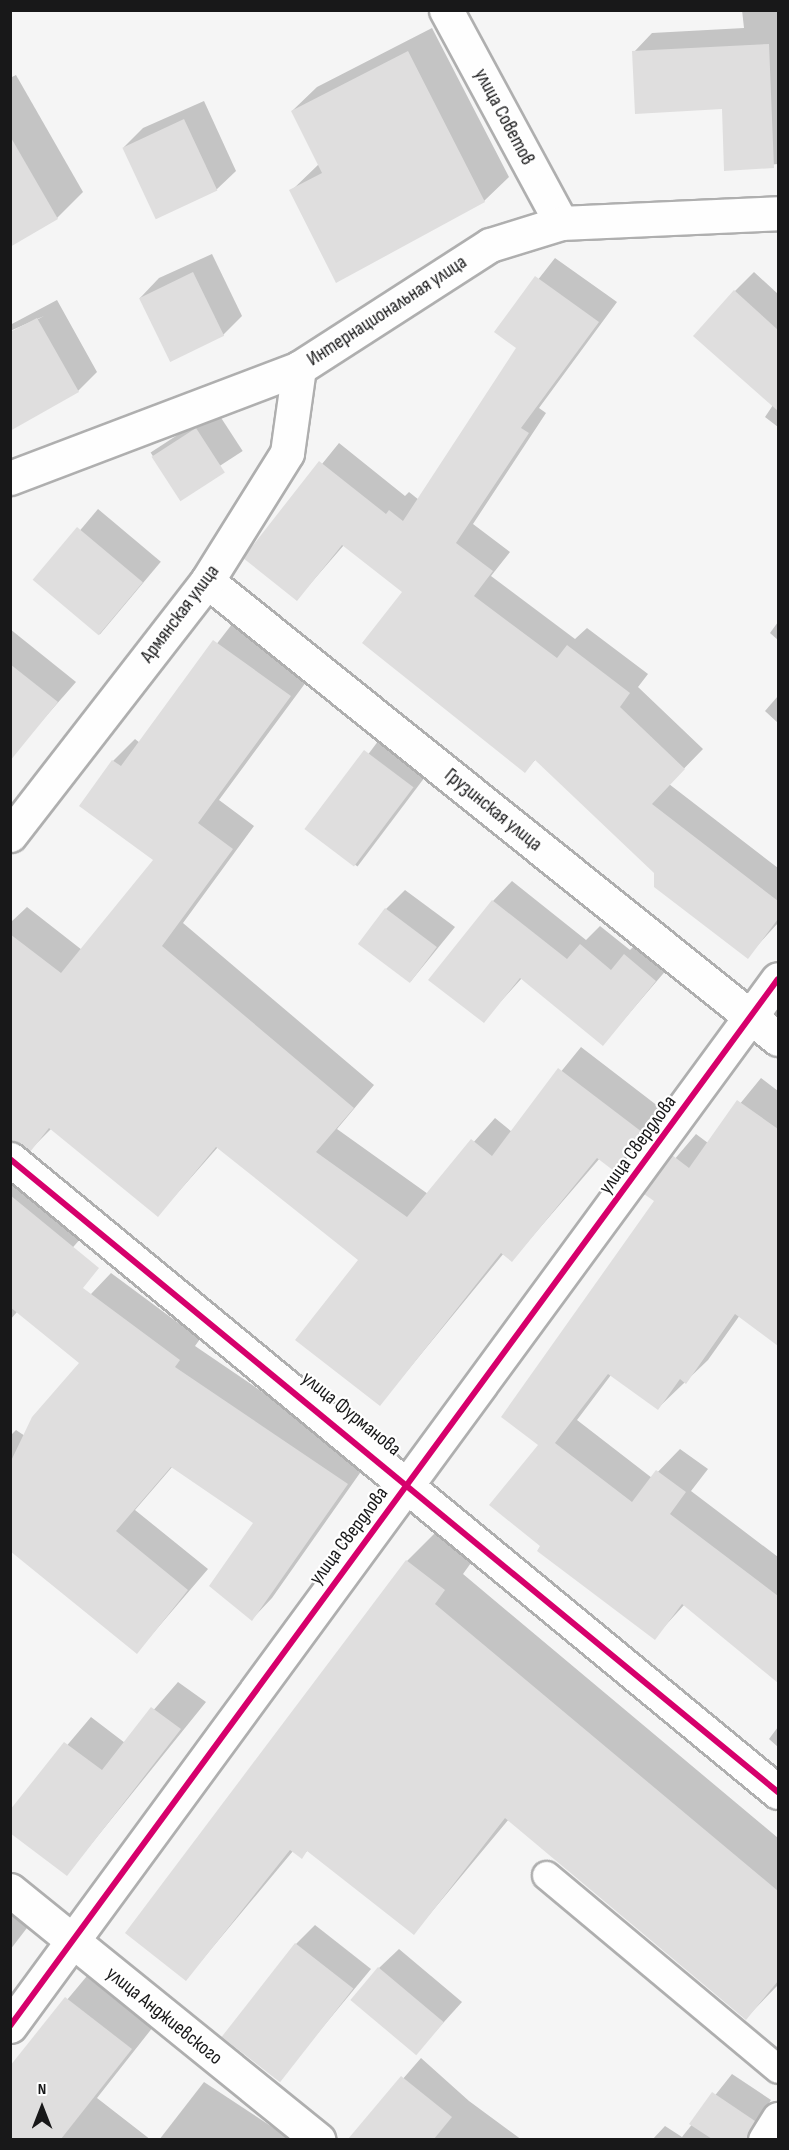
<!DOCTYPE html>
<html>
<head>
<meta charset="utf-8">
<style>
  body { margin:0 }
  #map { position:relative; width:789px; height:2150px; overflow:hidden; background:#f5f5f5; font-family:"Sofia Sans Condensed",sans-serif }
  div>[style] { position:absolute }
  .shadow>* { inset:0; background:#0003; transform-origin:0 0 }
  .building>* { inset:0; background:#dfdede; transform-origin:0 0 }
  .roads { filter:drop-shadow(2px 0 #afafaf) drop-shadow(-2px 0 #afafaf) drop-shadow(0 2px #afafaf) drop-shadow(0 -2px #afafaf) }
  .service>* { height:27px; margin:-13.5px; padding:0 13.5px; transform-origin:13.5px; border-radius:13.5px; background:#fefefe }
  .minor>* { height:33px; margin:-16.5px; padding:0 16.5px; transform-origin:16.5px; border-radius:16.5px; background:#fefefe }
  .tertiary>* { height:33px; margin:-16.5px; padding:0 16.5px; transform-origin:16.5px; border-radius:16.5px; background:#fefefe }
  .cycleway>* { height:6px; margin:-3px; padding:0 3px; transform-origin:3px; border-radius:3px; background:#d6006c }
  span { translate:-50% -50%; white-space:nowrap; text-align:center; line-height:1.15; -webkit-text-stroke:4.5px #fff; paint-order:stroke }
  .street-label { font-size:20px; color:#181819 }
  .frame { position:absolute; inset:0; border:12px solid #181819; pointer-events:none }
  .north { position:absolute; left:12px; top:2078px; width:60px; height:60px; -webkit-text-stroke:4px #fff; paint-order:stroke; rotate:0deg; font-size:16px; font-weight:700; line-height:24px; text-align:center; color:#181819 }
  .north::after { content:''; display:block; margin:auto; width:21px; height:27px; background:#181819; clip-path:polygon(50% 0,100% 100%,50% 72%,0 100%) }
</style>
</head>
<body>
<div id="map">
  <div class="shadow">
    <div style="clip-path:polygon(742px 10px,778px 10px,778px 164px,725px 169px,723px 108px,634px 52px,652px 33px,744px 28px)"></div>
    <div style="clip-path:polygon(432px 28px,509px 177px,484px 201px,291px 191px,319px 164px,292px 111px,317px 87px)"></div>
    <div style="clip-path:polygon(16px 75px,83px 192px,57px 218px,10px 245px,10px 78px)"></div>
    <div style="clip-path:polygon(204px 101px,236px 171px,216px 190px,124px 147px,143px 128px)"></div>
    <div style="clip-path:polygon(212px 254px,242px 316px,223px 335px,140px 298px,159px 278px)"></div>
    <div style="clip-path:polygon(555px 258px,617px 302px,539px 408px,546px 413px,473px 524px,510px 552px,491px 576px,575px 639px,587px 628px,648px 674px,638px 687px,703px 749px,669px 784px,778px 868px,778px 923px,747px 957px,536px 759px,525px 771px,404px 591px,344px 545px,297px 599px,246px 558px,339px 443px,405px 496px,409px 492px,419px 500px,518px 347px,497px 332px)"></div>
    <div style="clip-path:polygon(754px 272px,778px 294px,778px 427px,765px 417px,773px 405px,735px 291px)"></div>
    <div style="clip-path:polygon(57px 300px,97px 372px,78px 391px,10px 334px,44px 316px,10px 331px,10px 325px)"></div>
    <div style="left:216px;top:410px;width:49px;height:78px;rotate:57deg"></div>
    <div style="left:98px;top:509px;width:82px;height:95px;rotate:40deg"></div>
    <div style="clip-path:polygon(236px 619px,312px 674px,219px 800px,254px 826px,183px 923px,374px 1085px,337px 1129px,428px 1194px,495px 1118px,512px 1132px,581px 1047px,663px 1110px,614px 1169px,600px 1158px,512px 1260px,504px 1253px,380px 1404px,360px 1260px,218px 1147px,158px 1215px,52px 1128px,30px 1150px,11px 1138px,10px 923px,27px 907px,82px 950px,155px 860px,113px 761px,135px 739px,140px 743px)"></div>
    <div style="clip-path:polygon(778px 622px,778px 640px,770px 633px)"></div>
    <div style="clip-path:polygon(10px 629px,76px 682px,26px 739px,10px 726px)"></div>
    <div style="clip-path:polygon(778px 696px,778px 723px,765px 711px)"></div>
    <div style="left:385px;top:732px;width:59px;height:124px;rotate:37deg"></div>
    <div style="clip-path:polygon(512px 881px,586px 940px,600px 926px,630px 950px,644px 936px,674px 961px,603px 1044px,522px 978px,483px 1021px,493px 901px)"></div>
    <div style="clip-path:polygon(405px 890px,455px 927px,411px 981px,386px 909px)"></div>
    <div style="clip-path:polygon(761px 1078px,778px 1091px,778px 1344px,740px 1315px,708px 1360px,658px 1408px,611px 1375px,577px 1420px,652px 1478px,680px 1449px,708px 1469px,691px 1491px,778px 1557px,778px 1681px,685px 1604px,654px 1638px,542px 1546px,540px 1444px,656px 1201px,646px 1193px,696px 1134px,708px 1143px)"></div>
    <div style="clip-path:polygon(10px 1139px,94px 1223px,10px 1320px)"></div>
    <div style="clip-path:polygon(111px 1273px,200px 1339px,195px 1346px,367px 1463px,272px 1598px,252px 1619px,255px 1523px,173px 1466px,135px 1510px,208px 1569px,137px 1652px,10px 1512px,10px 1436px,16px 1430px,25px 1436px,81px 1363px,91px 1294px)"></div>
    <div style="clip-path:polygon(436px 1532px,473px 1560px,463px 1574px,778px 1838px,778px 1985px,746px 2018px,509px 1819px,414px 1933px,308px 1850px,301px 1857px,293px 1851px,186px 1979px,407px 1561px)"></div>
    <div style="clip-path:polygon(178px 1682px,206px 1702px,67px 1874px,10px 1813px,91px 1717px,125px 1743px)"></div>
    <div style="clip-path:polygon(778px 1727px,778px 1747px,769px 1739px)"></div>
    <div style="clip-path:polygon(10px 1909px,30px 1924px,10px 1950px)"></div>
    <div style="clip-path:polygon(315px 1925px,371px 1969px,278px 2081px,296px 1944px)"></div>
    <div style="clip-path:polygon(399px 1949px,462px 2002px,416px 2053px,379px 1968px)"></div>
    <div style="clip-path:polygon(87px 1976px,153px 2027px,97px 2098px,151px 2140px,10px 2140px,10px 2068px)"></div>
    <div style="clip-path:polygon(421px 2058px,469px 2101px,522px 2140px,350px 2140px)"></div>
    <div style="clip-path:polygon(732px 2074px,771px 2100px,745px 2140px,652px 2140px,665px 2126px,682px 2137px)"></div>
    <div style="clip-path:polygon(204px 2082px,292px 2140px,159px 2140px)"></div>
  </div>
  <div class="building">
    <div style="clip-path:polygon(769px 44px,774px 168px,724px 171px,722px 109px,635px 114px,632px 51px)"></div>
    <div style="clip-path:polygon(408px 51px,485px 202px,336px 283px,289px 190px,322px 173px,291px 111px)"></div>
    <div style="left:184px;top:119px;width:79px;height:68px;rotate:65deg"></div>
    <div style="clip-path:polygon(10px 136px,58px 219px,10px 247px)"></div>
    <div style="left:193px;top:272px;width:71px;height:60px;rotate:64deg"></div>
    <div style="clip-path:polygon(535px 276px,599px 322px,521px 428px,529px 433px,456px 543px,493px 571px,474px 596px,557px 658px,567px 645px,630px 693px,620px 707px,685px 769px,652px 804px,778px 901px,778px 919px,748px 959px,654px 887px,654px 873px,535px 760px,525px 773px,362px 643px,402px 592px,342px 545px,297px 601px,243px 558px,319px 461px,386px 514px,389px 510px,403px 521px,516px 348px,494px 332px)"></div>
    <div style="clip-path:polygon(734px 290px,778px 330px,778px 411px,693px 336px)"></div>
    <div style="clip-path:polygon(37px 318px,79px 392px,10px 431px,10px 332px)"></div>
    <div style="left:196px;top:428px;width:53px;height:53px;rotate:57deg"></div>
    <div style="left:77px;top:527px;width:86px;height:69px;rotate:40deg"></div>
    <div style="clip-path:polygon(213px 640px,291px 696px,198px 823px,233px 849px,162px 946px,354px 1108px,316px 1152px,407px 1217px,471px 1139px,492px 1156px,558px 1068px,642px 1132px,614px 1171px,597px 1158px,512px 1262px,501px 1253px,380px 1406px,295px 1340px,358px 1260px,216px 1147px,158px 1217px,49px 1128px,30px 1152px,10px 1141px,10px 934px,61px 973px,153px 860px,79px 806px,112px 760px,121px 766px)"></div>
    <div style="clip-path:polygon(10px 664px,58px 702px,10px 761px)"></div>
    <div style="left:364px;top:750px;width:62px;height:99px;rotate:37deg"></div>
    <div style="clip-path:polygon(492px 900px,567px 959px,580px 944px,611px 970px,624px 954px,656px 981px,603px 1046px,520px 978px,484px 1023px,428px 980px)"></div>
    <div style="left:385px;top:908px;width:65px;height:45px;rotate:37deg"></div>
    <div style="clip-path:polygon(737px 1100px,778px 1129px,778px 1346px,735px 1314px,686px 1384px,680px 1379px,658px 1410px,608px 1374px,555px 1443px,632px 1502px,656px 1470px,686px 1492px,670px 1514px,778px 1596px,778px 1683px,682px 1604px,655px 1640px,537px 1551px,540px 1546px,489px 1505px,538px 1445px,501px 1417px,654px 1201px,644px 1194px,672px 1155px,689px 1168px)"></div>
    <div style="clip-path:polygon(10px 1195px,99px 1268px,83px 1288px,180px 1360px,175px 1367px,348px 1484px,252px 1621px,209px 1586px,253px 1523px,171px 1467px,116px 1531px,188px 1590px,137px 1654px,10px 1551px,10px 1463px,32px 1417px,79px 1363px,10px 1307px)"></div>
    <div style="clip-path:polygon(406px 1560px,445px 1590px,435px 1604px,778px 1891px,778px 1981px,746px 2020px,505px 1818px,414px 1935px,307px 1851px,302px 1859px,290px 1850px,186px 1981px,125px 1933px)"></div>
    <div style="clip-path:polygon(151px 1707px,181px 1729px,67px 1876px,10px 1833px,10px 1810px,64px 1742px,102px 1770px)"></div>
    <div style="left:295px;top:1943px;width:74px;height:119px;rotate:38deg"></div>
    <div style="left:378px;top:1967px;width:86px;height:43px;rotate:40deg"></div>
    <div style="clip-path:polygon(65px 1997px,132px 2049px,61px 2139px,10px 2139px,10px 2066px)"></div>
    <div style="clip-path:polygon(401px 2076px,452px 2117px,434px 2139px,348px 2139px)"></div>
    <div style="clip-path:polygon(712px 2092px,755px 2121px,746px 2139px,712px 2139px,689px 2124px)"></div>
  </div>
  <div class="roads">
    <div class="service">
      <div style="left:546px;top:1875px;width:302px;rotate:39.9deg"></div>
    </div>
    <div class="minor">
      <div style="left:446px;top:10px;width:242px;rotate:61.6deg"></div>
      <div style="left:10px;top:478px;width:309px;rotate:-20.8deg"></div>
      <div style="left:299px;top:368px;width:227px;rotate:-32.8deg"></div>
      <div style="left:490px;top:245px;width:74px;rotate:-17.2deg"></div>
      <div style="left:561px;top:223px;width:217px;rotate:-2.6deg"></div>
      <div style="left:207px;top:581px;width:732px;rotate:38.73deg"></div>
      <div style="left:10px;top:835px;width:321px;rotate:-52.2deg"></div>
      <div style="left:207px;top:581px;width:151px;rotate:-58deg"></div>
      <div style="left:287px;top:453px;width:86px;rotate:-82deg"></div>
      <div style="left:10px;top:1159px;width:995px;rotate:39.5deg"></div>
      <div style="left:10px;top:1890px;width:397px;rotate:39deg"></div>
      <div style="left:10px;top:2026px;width:1298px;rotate:-53.74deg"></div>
    </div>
    <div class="tertiary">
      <div style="left:765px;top:2140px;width:25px;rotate:-58deg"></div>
    </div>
  </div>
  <div class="cycleway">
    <div style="left:10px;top:1159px;width:995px;rotate:39.5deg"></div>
    <div style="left:10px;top:2026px;width:1298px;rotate:-53.74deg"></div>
  </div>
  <div class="street-label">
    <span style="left:504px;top:117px;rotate:62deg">улица Советов</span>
    <span style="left:387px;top:311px;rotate:-33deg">Интернациональная улица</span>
    <span style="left:180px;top:614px;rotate:-53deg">Армянская улица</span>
    <span style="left:493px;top:810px;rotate:39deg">Грузинская улица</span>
    <span style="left:638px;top:1145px;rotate:-54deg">улица Свердлова</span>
    <span style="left:351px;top:1414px;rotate:39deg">улица Фурманова</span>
    <span style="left:349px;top:1536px;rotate:-53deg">улица Свердлова</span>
    <span style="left:164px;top:2016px;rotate:39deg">улица Анджиевского</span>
  </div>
  <div class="frame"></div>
  <div class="north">N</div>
</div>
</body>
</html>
